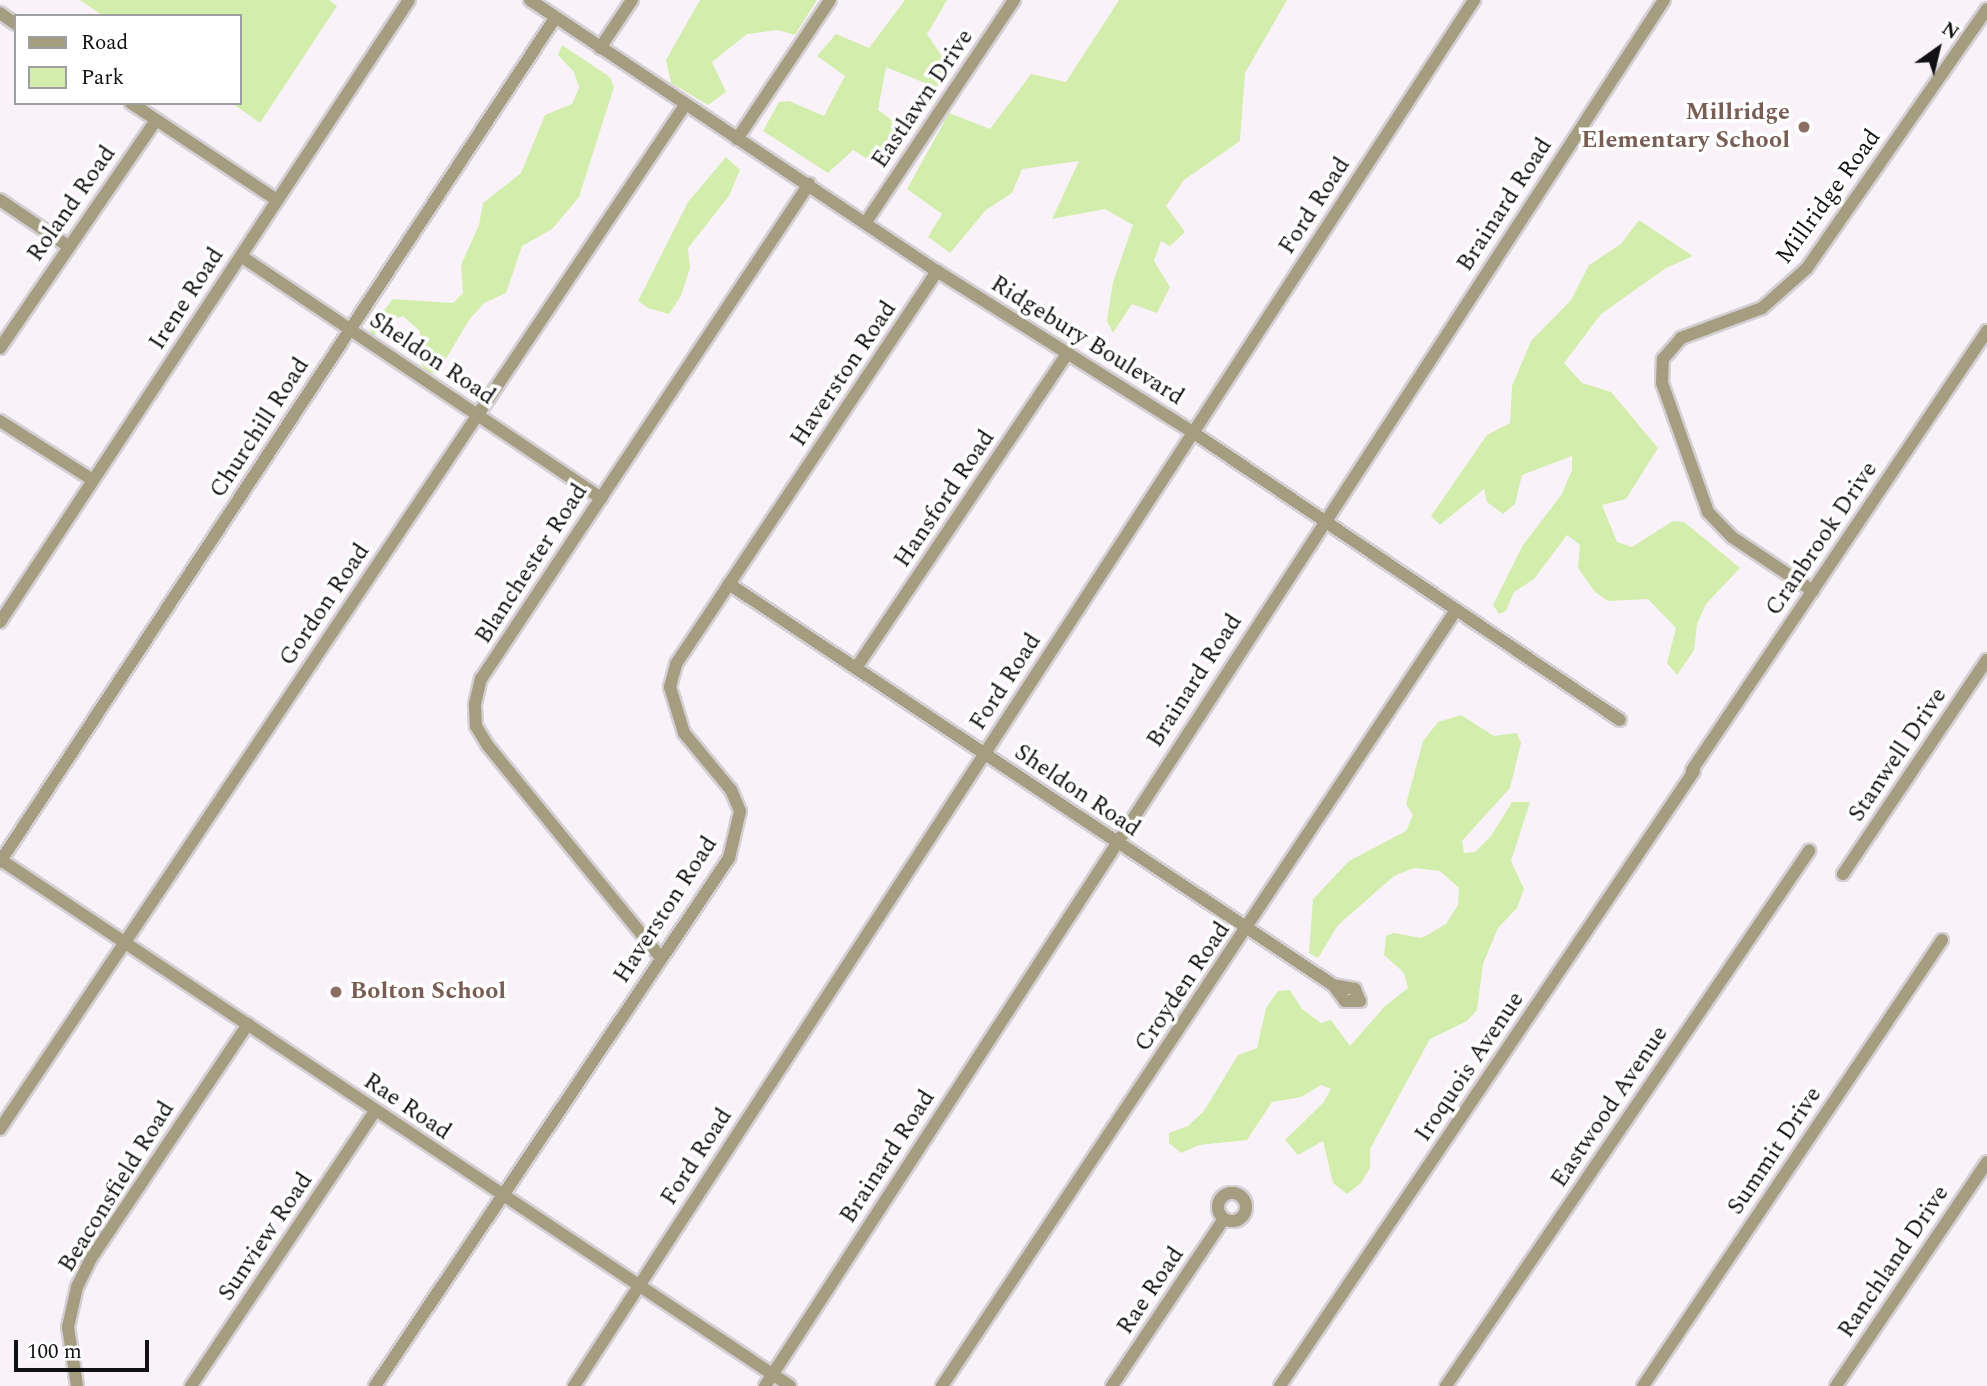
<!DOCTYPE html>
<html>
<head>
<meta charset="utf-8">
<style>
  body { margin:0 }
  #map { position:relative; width:1987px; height:1386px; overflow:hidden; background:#f9f3f9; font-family:Spectral,serif }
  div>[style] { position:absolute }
  .green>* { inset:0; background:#d3edac }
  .roads { filter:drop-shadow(2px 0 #d4cfd4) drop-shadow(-2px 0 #d4cfd4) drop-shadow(0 2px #d4cfd4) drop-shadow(0 -2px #d4cfd4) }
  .minor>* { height:12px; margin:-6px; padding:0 6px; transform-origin:6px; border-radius:6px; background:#a59d80 }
  .minor>.ring { margin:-6px; padding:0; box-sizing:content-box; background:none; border:12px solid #a59d80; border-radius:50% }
  .dots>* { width:19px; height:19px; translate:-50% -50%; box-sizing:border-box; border:4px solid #fff; border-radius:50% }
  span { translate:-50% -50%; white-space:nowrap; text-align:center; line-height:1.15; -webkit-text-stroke:7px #fff; paint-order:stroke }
  .street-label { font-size:24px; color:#111012 }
  .education-label { font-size:24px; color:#785e54; font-weight:700 }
  .right { translate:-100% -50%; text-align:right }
  .left { translate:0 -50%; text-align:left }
  .legend { position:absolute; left:14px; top:14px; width:228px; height:91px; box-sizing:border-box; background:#fff; border:2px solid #a09fa0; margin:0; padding:9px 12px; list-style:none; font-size:21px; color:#111012 }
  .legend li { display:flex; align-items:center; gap:14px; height:35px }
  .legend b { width:35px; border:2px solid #a09fa0 }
  .north { position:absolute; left:1903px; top:14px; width:70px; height:70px; -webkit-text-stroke:5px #fff; paint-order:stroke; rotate:34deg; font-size:19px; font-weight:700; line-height:28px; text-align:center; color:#111012 }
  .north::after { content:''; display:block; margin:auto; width:24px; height:32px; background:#111012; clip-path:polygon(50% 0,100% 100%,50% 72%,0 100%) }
  .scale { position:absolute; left:14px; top:1340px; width:135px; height:32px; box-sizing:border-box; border:4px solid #111012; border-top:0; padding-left:9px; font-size:21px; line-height:24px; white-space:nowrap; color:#111012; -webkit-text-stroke:5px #fff; paint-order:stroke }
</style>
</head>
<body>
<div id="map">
  <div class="green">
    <div style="clip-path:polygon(80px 0,329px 0,337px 6px,260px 123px,232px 103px,240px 103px,240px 16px,103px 16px)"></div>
    <div style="clip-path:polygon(700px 0,817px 0,795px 35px,778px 30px,747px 34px,712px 62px,726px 92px,708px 105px,671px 83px,666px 60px)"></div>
    <div style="clip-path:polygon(905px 0,947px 0,927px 34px,949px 67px,937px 88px,886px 67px,878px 110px,908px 132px,884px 169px,853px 150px,828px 173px,763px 131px,779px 102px,789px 101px,824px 116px,845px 76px,817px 56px,836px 34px,869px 48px)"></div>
    <div style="clip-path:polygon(1119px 0,1287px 0,1245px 73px,1240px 141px,1184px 180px,1166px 206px,1185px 232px,1170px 246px,1161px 241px,1154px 261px,1170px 287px,1157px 313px,1132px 304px,1113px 333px,1107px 321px,1113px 282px,1133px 225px,1105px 209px,1052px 219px,1079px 161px,1022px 169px,1012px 193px,986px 210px,950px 253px,928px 237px,942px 214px,907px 189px,949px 113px,990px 129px,1031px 74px,1066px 82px)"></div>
    <div style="clip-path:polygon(562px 45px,610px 77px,614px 87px,579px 197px,552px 229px,522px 246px,506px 293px,484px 303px,469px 320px,437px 374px,426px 372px,419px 361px,420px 331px,403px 316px,383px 324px,374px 336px,369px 329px,393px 299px,453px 303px,463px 293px,461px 265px,479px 225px,483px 203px,521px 173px,545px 115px,572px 104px,579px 88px,574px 72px,558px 55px)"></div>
    <div style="clip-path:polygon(726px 157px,740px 170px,729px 196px,688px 248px,690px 268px,681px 296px,669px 314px,648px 308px,638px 301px,688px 202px)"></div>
    <div style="clip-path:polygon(1639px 220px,1693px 256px,1666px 268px,1601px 314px,1564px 363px,1582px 383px,1611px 392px,1658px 448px,1626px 499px,1602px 505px,1617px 542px,1632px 547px,1673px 521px,1684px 522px,1740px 568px,1706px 604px,1697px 624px,1694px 650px,1677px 675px,1667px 663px,1676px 628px,1648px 599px,1608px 601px,1595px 592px,1578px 568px,1580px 545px,1567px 535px,1534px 579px,1514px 592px,1506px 611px,1499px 614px,1493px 605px,1523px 545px,1562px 494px,1572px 470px,1572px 456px,1522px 475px,1515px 504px,1503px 514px,1487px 502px,1484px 489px,1440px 525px,1431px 516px,1487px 435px,1510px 423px,1512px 386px,1531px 341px,1571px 300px,1589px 265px,1621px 244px)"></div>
    <div style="clip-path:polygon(1461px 715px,1494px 736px,1517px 733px,1521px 743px,1510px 788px,1462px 841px,1464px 853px,1475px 852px,1491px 836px,1512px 802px,1530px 802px,1511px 861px,1524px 889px,1517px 908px,1498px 928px,1483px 964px,1477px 1010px,1467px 1021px,1430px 1039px,1370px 1149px,1370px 1168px,1361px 1183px,1347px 1194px,1333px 1183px,1323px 1141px,1298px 1155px,1285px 1140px,1323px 1103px,1331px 1089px,1321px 1085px,1301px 1097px,1272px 1102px,1247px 1140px,1199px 1145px,1181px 1153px,1169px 1143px,1169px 1133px,1188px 1126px,1204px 1111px,1238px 1055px,1257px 1048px,1266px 1008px,1278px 991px,1290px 990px,1302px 1009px,1321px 1023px,1331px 1020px,1350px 1046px,1385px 1006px,1408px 988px,1404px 973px,1384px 955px,1386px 936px,1394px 933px,1422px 938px,1446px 924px,1458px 905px,1459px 888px,1440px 871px,1414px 868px,1394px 876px,1338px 925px,1318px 958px,1309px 953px,1313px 899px,1349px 861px,1406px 831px,1413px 815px,1406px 804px,1423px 741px,1438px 722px)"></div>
  </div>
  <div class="roads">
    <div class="minor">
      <div style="left:530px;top:0;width:489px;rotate:33.7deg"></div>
      <div style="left:937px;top:271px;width:300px;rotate:32.2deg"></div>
      <div style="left:1191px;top:431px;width:517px;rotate:33.97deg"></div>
      <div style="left:0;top:13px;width:19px;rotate:35deg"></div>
      <div style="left:600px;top:48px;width:58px;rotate:-56.3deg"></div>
      <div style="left:131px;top:103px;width:175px;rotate:33.6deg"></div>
      <div style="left:737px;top:139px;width:167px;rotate:-56.2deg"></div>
      <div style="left:0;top:200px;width:82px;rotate:34.1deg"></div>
      <div style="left:866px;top:222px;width:267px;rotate:-56.3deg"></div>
      <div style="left:241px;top:256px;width:434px;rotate:33.9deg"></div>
      <div style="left:0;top:348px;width:276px;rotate:-55.6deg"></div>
      <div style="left:0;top:421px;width:110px;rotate:32.4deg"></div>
      <div style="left:729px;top:584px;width:725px;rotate:33.58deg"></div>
      <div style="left:1333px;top:985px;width:20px;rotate:53deg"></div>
      <div style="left:1345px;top:1001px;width:15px"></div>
      <div style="left:1360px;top:1001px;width:13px;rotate:-113deg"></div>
      <div style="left:1355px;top:989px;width:22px;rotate:-170deg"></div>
      <div style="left:1813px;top:591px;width:97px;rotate:-146.3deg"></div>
      <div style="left:1732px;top:537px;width:35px;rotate:-134deg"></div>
      <div style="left:1708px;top:512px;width:137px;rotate:-109.6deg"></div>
      <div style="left:1662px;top:383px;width:24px;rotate:-88deg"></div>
      <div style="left:1663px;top:359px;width:28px;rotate:-49deg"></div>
      <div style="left:1681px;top:338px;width:86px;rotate:-20.3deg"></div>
      <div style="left:1762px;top:308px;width:60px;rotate:-41.6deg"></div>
      <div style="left:1807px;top:268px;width:315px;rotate:-55.2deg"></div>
      <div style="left:0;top:622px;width:744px;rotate:-56.67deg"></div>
      <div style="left:856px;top:668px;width:380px;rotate:-56.1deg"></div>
      <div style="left:1692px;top:770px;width:529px;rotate:-56.1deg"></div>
      <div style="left:1px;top:860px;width:948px;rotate:33.69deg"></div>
      <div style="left:0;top:862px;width:1010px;rotate:-56.67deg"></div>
      <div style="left:1843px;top:874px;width:258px;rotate:-56.1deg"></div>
      <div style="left:661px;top:958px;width:274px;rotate:-129.2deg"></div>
      <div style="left:488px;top:746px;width:23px;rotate:-121deg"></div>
      <div style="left:476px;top:726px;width:22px;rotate:-93deg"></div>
      <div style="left:475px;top:704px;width:26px;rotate:-77deg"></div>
      <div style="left:481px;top:679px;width:594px;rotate:-56.47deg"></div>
      <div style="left:0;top:1129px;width:1232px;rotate:-56.22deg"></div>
      <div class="ring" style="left:1218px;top:1193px;width:16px;height:16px"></div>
      <div style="left:77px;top:1386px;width:60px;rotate:-98.7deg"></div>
      <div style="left:68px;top:1327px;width:41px;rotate:-77.3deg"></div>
      <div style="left:77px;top:1287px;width:30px;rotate:-64deg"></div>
      <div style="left:90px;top:1260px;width:284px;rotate:-56.2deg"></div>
      <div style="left:191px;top:1386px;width:331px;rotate:-56.2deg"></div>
      <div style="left:375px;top:1386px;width:636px;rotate:-56.16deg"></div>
      <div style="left:729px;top:858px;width:48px;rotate:-76.8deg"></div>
      <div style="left:740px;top:811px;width:23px;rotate:-113deg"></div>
      <div style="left:731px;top:790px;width:74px;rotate:-129.5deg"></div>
      <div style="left:684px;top:733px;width:48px;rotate:-106.9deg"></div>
      <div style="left:670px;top:687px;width:24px;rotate:-75deg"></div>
      <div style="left:676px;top:664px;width:472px;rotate:-56.4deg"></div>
      <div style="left:574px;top:1386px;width:1653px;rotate:-57deg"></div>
      <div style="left:765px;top:1386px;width:1652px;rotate:-57.03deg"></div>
      <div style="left:942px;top:1386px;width:931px;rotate:-56.48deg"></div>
      <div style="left:1112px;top:1386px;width:201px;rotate:-56.2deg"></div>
      <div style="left:1280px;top:1386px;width:741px;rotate:-56.05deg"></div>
      <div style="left:1446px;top:1386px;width:647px;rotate:-55.84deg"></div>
      <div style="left:1643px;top:1386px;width:537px;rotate:-56.16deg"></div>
      <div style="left:1836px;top:1386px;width:270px;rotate:-56deg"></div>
    </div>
  </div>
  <div class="dots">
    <div style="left:1804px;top:127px;background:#8d6e63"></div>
    <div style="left:336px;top:992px;background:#8d6e63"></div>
  </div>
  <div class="street-label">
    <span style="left:923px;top:99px;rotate:-56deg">Eastlawn Drive</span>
    <span style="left:1829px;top:197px;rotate:-54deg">Millridge Road</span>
    <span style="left:72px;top:204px;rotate:-55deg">Roland Road</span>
    <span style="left:1505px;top:205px;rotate:-57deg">Brainard Road</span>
    <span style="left:1315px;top:206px;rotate:-57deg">Ford Road</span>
    <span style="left:187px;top:299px;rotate:-57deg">Irene Road</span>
    <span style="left:1087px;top:341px;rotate:32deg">Ridgebury Boulevard</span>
    <span style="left:432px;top:359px;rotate:34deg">Sheldon Road</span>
    <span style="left:844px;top:374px;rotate:-56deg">Haverston Road</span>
    <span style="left:260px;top:428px;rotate:-57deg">Churchill Road</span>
    <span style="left:945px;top:499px;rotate:-56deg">Hansford Road</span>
    <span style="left:1822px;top:539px;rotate:-56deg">Cranbrook Drive</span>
    <span style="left:532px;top:564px;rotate:-57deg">Blanchester Road</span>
    <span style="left:325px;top:605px;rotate:-56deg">Gordon Road</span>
    <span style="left:1195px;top:681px;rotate:-57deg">Brainard Road</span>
    <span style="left:1006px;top:682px;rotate:-57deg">Ford Road</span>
    <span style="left:1898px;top:755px;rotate:-56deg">Stanwell Drive</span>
    <span style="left:1077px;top:791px;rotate:34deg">Sheldon Road</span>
    <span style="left:666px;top:910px;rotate:-57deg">Haverston Road</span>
    <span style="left:1183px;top:987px;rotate:-56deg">Croyden Road</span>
    <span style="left:1470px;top:1067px;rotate:-56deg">Iroquois Avenue</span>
    <span style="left:407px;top:1107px;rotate:34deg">Rae Road</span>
    <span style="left:1610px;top:1107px;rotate:-56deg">Eastwood Avenue</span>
    <span style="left:1775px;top:1151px;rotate:-56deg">Summit Drive</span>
    <span style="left:697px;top:1157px;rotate:-57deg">Ford Road</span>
    <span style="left:888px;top:1157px;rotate:-57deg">Brainard Road</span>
    <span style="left:117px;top:1187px;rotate:-58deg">Beaconsfield Road</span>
    <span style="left:266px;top:1237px;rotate:-56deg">Sunview Road</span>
    <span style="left:1894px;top:1262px;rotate:-56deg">Ranchland Drive</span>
    <span style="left:1151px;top:1291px;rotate:-56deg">Rae Road</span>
  </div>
  <div class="education-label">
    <span class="right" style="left:1790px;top:127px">Millridge<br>Elementary School</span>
    <span class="left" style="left:350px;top:992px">Bolton School</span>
  </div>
  <ul class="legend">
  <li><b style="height:9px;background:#a59d80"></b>Road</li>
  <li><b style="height:19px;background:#d3edac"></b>Park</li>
  </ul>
  <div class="north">N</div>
  <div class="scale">100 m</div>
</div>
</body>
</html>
